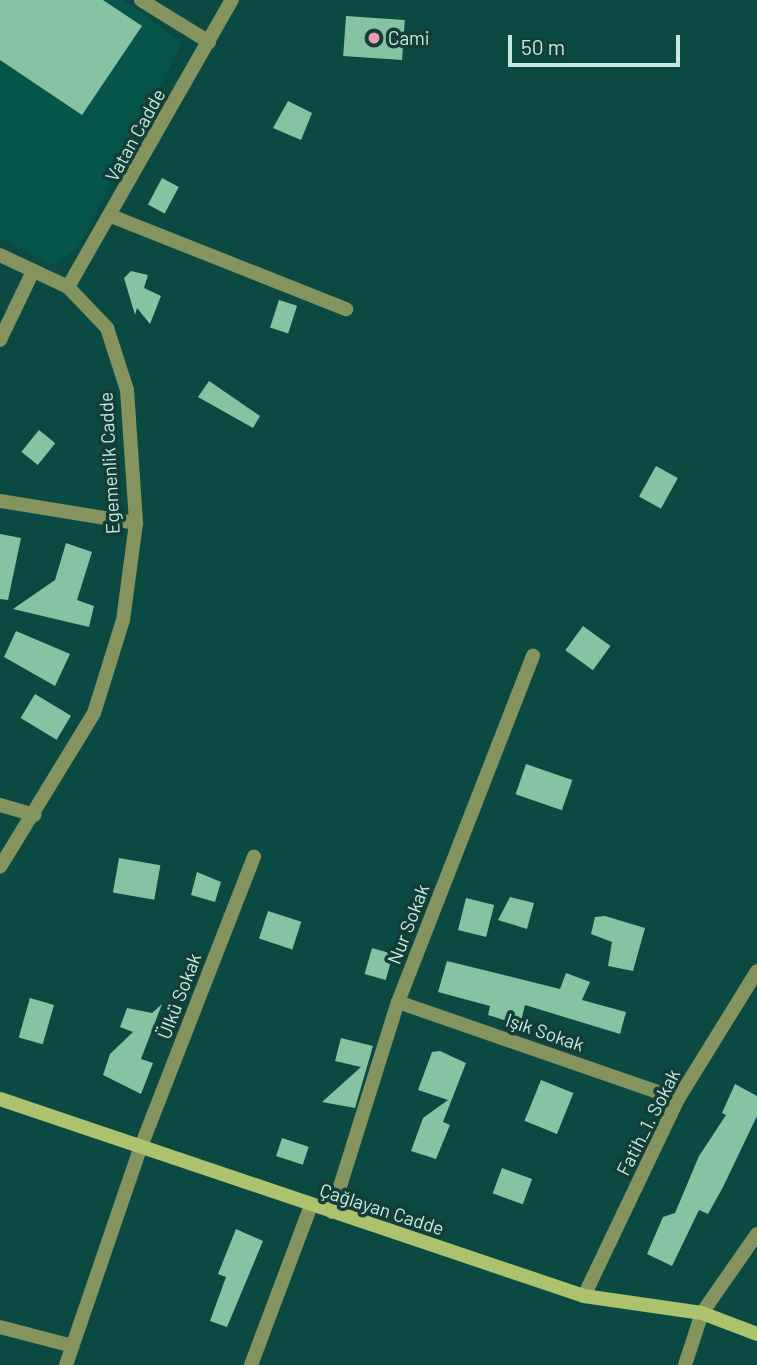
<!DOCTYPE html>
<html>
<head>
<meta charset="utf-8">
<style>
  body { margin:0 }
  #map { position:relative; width:757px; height:1365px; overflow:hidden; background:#0b4a42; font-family:Barlow,sans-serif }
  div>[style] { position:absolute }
  .built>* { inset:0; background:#06554b }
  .building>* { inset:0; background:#86c3a3; transform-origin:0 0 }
  .street>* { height:14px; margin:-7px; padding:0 7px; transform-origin:7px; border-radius:7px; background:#85935f }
  .secondary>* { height:14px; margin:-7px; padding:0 7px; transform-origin:7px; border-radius:7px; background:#acc26c }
  .dots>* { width:19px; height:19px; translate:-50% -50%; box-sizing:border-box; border:4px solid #153d37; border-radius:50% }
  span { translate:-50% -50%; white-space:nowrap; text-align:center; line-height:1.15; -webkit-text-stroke:7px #153d37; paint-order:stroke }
  .poi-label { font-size:19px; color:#c6eae2 }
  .left { translate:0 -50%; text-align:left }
  .street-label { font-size:19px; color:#c6eae2 }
  .scale { position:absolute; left:508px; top:35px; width:172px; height:32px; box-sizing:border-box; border:4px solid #c6eae2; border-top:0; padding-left:9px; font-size:21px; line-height:24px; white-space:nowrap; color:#c6eae2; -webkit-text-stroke:5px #153d37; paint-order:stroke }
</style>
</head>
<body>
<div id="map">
  <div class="built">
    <div style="clip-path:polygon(0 0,123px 0,182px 43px,78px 247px,55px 265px,0 238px)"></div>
  </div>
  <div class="building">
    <div style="clip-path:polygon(0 0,103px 0,142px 26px,82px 115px,0 60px)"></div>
    <div style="left:346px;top:16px;width:59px;height:40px;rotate:4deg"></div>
    <div style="clip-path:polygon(288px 101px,312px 113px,301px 140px,273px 128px)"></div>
    <div style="left:162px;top:178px;width:19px;height:30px;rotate:28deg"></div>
    <div style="clip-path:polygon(131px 271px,148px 275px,144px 288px,161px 296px,150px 324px,137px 308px,135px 315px,124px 278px)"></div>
    <div style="left:279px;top:300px;width:19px;height:29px;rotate:18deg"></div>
    <div style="clip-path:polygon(209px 381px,260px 416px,253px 428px,198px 397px)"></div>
    <div style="left:39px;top:430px;width:21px;height:28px;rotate:39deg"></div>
    <div style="left:656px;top:466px;width:25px;height:35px;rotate:29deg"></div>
    <div style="clip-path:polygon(0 534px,21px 538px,8px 600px,0 599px)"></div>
    <div style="clip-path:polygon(66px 543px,92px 552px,77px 600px,94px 606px,89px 627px,13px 609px,55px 580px)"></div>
    <div style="left:583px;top:626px;width:34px;height:30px;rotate:36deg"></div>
    <div style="clip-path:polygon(16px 631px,70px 654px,55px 686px,4px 657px)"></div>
    <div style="left:35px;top:694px;width:42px;height:28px;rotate:31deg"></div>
    <div style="left:526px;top:764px;width:49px;height:32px;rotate:19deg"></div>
    <div style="left:119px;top:858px;width:42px;height:35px;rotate:10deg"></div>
    <div style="clip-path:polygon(197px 872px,221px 882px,215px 902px,191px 895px)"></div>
    <div style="clip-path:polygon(510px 897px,534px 903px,527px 929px,498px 920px)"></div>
    <div style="left:466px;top:898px;width:29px;height:33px;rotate:14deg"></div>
    <div style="left:268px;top:911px;width:35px;height:29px;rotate:18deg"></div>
    <div style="clip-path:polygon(605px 916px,645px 928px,633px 971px,608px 966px,612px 942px,591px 934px,595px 917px)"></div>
    <div style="left:372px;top:948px;width:22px;height:27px;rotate:16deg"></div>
    <div style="clip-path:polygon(447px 961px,560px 989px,566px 973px,590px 982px,582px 1000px,626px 1012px,620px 1034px,525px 1005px,520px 1025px,488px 1015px,490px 1006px,438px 992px)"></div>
    <div style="left:30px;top:998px;width:25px;height:41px;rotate:16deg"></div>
    <div style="clip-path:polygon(162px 1004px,141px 1059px,153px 1063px,141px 1094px,103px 1075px,110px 1054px,133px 1032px,120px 1027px,127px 1008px,152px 1013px)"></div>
    <div style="clip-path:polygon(341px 1038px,373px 1046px,355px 1108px,322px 1102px,361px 1067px,335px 1061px)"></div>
    <div style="clip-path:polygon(440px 1051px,466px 1063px,443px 1122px,450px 1125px,436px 1159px,411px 1151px,423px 1118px,448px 1100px,418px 1090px,432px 1052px)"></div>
    <div style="left:541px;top:1080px;width:35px;height:44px;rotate:22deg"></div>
    <div style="clip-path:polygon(735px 1084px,757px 1096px,757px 1116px,723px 1187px,708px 1214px,699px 1210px,672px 1266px,647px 1254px,663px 1217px,675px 1213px,699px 1156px,726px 1115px,722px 1113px)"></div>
    <div style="left:282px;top:1138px;width:28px;height:19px;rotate:18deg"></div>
    <div style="left:502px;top:1168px;width:32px;height:27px;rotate:20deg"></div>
    <div style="clip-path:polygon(236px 1229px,263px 1241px,227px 1327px,210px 1321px,226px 1277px,218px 1274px)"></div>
  </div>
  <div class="street">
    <div style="left:141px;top:0;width:80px;rotate:31.7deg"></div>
    <div style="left:111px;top:216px;width:253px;rotate:21.6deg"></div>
    <div style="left:0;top:255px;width:75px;rotate:25.2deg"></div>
    <div style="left:68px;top:287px;width:57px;rotate:46.4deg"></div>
    <div style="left:107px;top:328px;width:65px;rotate:72.1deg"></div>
    <div style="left:127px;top:390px;width:133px;rotate:86.1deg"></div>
    <div style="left:136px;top:523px;width:98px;rotate:97.6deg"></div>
    <div style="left:123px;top:620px;width:97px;rotate:107.3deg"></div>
    <div style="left:94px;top:713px;width:180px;rotate:121.4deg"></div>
    <div style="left:68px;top:287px;width:331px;rotate:-60.3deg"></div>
    <div style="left:0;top:340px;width:76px;rotate:-64.4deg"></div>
    <div style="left:0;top:501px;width:138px;rotate:9.2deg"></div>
    <div style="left:0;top:805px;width:36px;rotate:16deg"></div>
    <div style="left:398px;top:1002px;width:296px;rotate:19.1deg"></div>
    <div style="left:332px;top:1212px;width:220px;rotate:-72.6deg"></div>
    <div style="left:398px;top:1002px;width:372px;rotate:-68.7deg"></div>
    <div style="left:584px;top:1296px;width:218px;rotate:-64.5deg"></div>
    <div style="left:678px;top:1099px;width:150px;rotate:-58.3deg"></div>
    <div style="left:0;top:1327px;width:75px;rotate:14.6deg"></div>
    <div style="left:66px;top:1365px;width:228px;rotate:-71.1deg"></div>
    <div style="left:140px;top:1149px;width:314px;rotate:-68.7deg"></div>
    <div style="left:251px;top:1365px;width:171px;rotate:-69.4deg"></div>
    <div style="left:685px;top:1365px;width:55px;rotate:-71.9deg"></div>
    <div style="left:702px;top:1313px;width:96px;rotate:-55.2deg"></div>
  </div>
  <div class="secondary">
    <div style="left:0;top:1099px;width:616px;rotate:18.64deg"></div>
    <div style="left:584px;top:1296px;width:119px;rotate:8.2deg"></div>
    <div style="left:702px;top:1313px;width:59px;rotate:20.9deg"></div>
  </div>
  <div class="dots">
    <div style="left:374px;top:38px;background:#f19ab3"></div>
  </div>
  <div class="poi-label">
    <span class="left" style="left:388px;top:38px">Cami</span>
  </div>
  <div class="street-label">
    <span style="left:135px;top:135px;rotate:-61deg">Vatan Cadde</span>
    <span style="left:109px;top:463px;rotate:-93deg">Egemenlik Cadde</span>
    <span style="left:408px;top:924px;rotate:-69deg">Nur Sokak</span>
    <span style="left:179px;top:996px;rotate:-69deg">Ülkü Sokak</span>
    <span style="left:545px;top:1032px;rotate:19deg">Işık Sokak</span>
    <span style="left:648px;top:1122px;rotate:-63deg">Fatih_1. Sokak</span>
    <span style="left:382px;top:1209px;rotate:18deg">Çağlayan Cadde</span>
  </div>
  <div class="scale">50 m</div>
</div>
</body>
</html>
